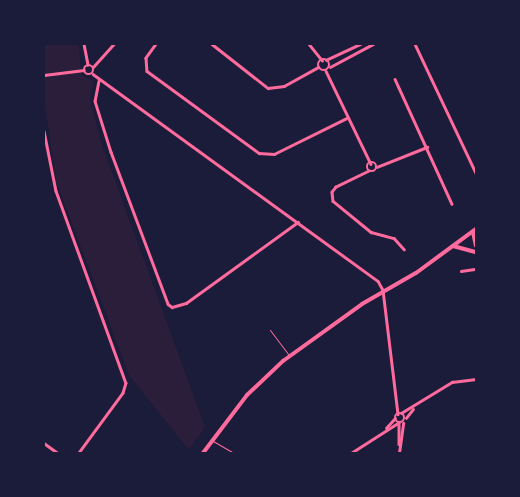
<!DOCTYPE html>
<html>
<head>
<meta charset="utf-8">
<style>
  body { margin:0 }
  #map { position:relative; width:520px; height:497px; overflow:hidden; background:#1b1b3a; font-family:Barlow,sans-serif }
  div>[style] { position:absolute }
  .green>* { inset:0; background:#2a1e3b }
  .service>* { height:1px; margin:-0.5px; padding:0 0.5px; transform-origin:0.5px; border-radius:0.5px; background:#ff6b9d }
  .minor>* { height:2.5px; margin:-1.25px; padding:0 1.25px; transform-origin:1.25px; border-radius:1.25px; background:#ff6b9d }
  .minor>.ring { margin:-1.25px; padding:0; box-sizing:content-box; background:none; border:2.5px solid #ff6b9d; border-radius:50% }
  .tertiary>* { height:4px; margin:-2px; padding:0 2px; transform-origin:2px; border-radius:2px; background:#ff6b9d }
  .secondary>* { height:4px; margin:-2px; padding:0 2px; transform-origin:2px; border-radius:2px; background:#ff6b9d }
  span { translate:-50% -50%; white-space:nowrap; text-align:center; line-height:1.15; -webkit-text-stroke:4.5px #1b1b3a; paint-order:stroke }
  .frame { position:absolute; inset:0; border:45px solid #1b1b3a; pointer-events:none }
</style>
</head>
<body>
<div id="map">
  <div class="green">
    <div style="clip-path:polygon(44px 44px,79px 44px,81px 75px,94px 81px,90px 99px,102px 145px,205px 427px,189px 450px,129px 375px,56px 181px,44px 99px)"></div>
  </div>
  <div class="service">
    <div style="left:270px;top:330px;width:31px;rotate:53deg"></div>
    <div style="left:213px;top:441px;width:24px;rotate:30deg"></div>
  </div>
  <div class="minor">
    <div style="left:84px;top:44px;width:21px;rotate:79deg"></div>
    <div style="left:156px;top:44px;width:17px;rotate:126deg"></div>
    <div style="left:146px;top:58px;width:13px;rotate:86deg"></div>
    <div style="left:147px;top:71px;width:139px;rotate:36.2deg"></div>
    <div style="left:259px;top:153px;width:15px;rotate:4deg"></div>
    <div style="left:274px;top:154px;width:81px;rotate:-26.3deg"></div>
    <div style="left:212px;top:44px;width:71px;rotate:38.2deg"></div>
    <div style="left:268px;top:88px;width:16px;rotate:-7deg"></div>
    <div style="left:284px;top:86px;width:39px;rotate:-29deg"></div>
    <div style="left:309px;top:44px;width:21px;rotate:51deg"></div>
    <div style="left:415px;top:44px;width:143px;rotate:64.7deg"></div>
    <div class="ring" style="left:318px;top:59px;width:9.5px;height:9.5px"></div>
    <div style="left:326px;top:60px;width:38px;rotate:-25deg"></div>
    <div class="ring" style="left:84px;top:65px;width:7.5px;height:7.5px"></div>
    <div style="left:93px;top:67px;width:31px;rotate:-48deg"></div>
    <div style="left:330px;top:67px;width:49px;rotate:-28.1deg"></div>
    <div style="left:326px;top:71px;width:103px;rotate:64.2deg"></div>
    <div style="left:93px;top:74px;width:352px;rotate:36deg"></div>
    <div style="left:378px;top:281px;width:10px;rotate:61deg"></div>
    <div style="left:383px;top:290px;width:125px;rotate:83.1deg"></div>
    <div style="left:44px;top:75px;width:40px;rotate:-7.1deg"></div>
    <div style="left:395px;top:79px;width:137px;rotate:65.5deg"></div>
    <div style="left:99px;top:81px;width:20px;rotate:101deg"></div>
    <div style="left:95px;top:101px;width:53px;rotate:72.6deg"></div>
    <div style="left:111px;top:152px;width:162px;rotate:69.4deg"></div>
    <div style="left:168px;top:304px;width:5px;rotate:37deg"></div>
    <div style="left:172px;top:307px;width:15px;rotate:-16deg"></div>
    <div style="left:186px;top:303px;width:138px;rotate:-35.9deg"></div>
    <div style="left:44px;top:131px;width:61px;rotate:78.7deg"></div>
    <div style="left:56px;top:191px;width:204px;rotate:70deg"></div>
    <div style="left:126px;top:383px;width:10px;rotate:107deg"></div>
    <div style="left:123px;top:393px;width:74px;rotate:126.3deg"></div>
    <div class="ring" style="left:367.5px;top:162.5px;width:6.5px;height:6.5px"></div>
    <div style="left:377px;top:167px;width:54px;rotate:-21.8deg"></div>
    <div style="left:369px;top:171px;width:37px;rotate:154deg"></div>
    <div style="left:336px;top:187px;width:6px;rotate:129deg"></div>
    <div style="left:332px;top:192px;width:9px;rotate:84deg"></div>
    <div style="left:333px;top:201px;width:49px;rotate:39.2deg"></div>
    <div style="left:371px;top:232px;width:24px;rotate:15deg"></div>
    <div style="left:394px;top:238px;width:15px;rotate:48deg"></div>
    <div style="left:461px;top:271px;width:15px;rotate:-8deg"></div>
    <div class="ring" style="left:395px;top:413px;width:7.5px;height:7.5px"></div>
    <div style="left:401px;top:413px;width:60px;rotate:-31.3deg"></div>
    <div style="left:452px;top:382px;width:24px;rotate:-7deg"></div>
    <div style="left:406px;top:418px;width:11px;rotate:-52deg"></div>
    <div style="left:399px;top:423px;width:21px;rotate:90deg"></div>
    <div style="left:386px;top:428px;width:13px;rotate:-48deg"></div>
    <div style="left:44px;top:443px;width:17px;rotate:36deg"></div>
    <div style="left:351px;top:453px;width:56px;rotate:-32.6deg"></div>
    <div style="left:399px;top:453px;width:30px;rotate:-82deg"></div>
  </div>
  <div class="tertiary">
    <div style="left:473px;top:232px;width:14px;rotate:78deg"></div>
    <div style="left:453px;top:246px;width:24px;rotate:15deg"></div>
  </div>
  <div class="secondary">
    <div style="left:203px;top:453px;width:73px;rotate:-52.8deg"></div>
    <div style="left:247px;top:395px;width:50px;rotate:-43.4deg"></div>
    <div style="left:283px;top:361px;width:97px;rotate:-35.8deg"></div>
    <div style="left:362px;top:304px;width:62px;rotate:-29.9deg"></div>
    <div style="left:416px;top:273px;width:74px;rotate:-36.3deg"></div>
  </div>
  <div class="frame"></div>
</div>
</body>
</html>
